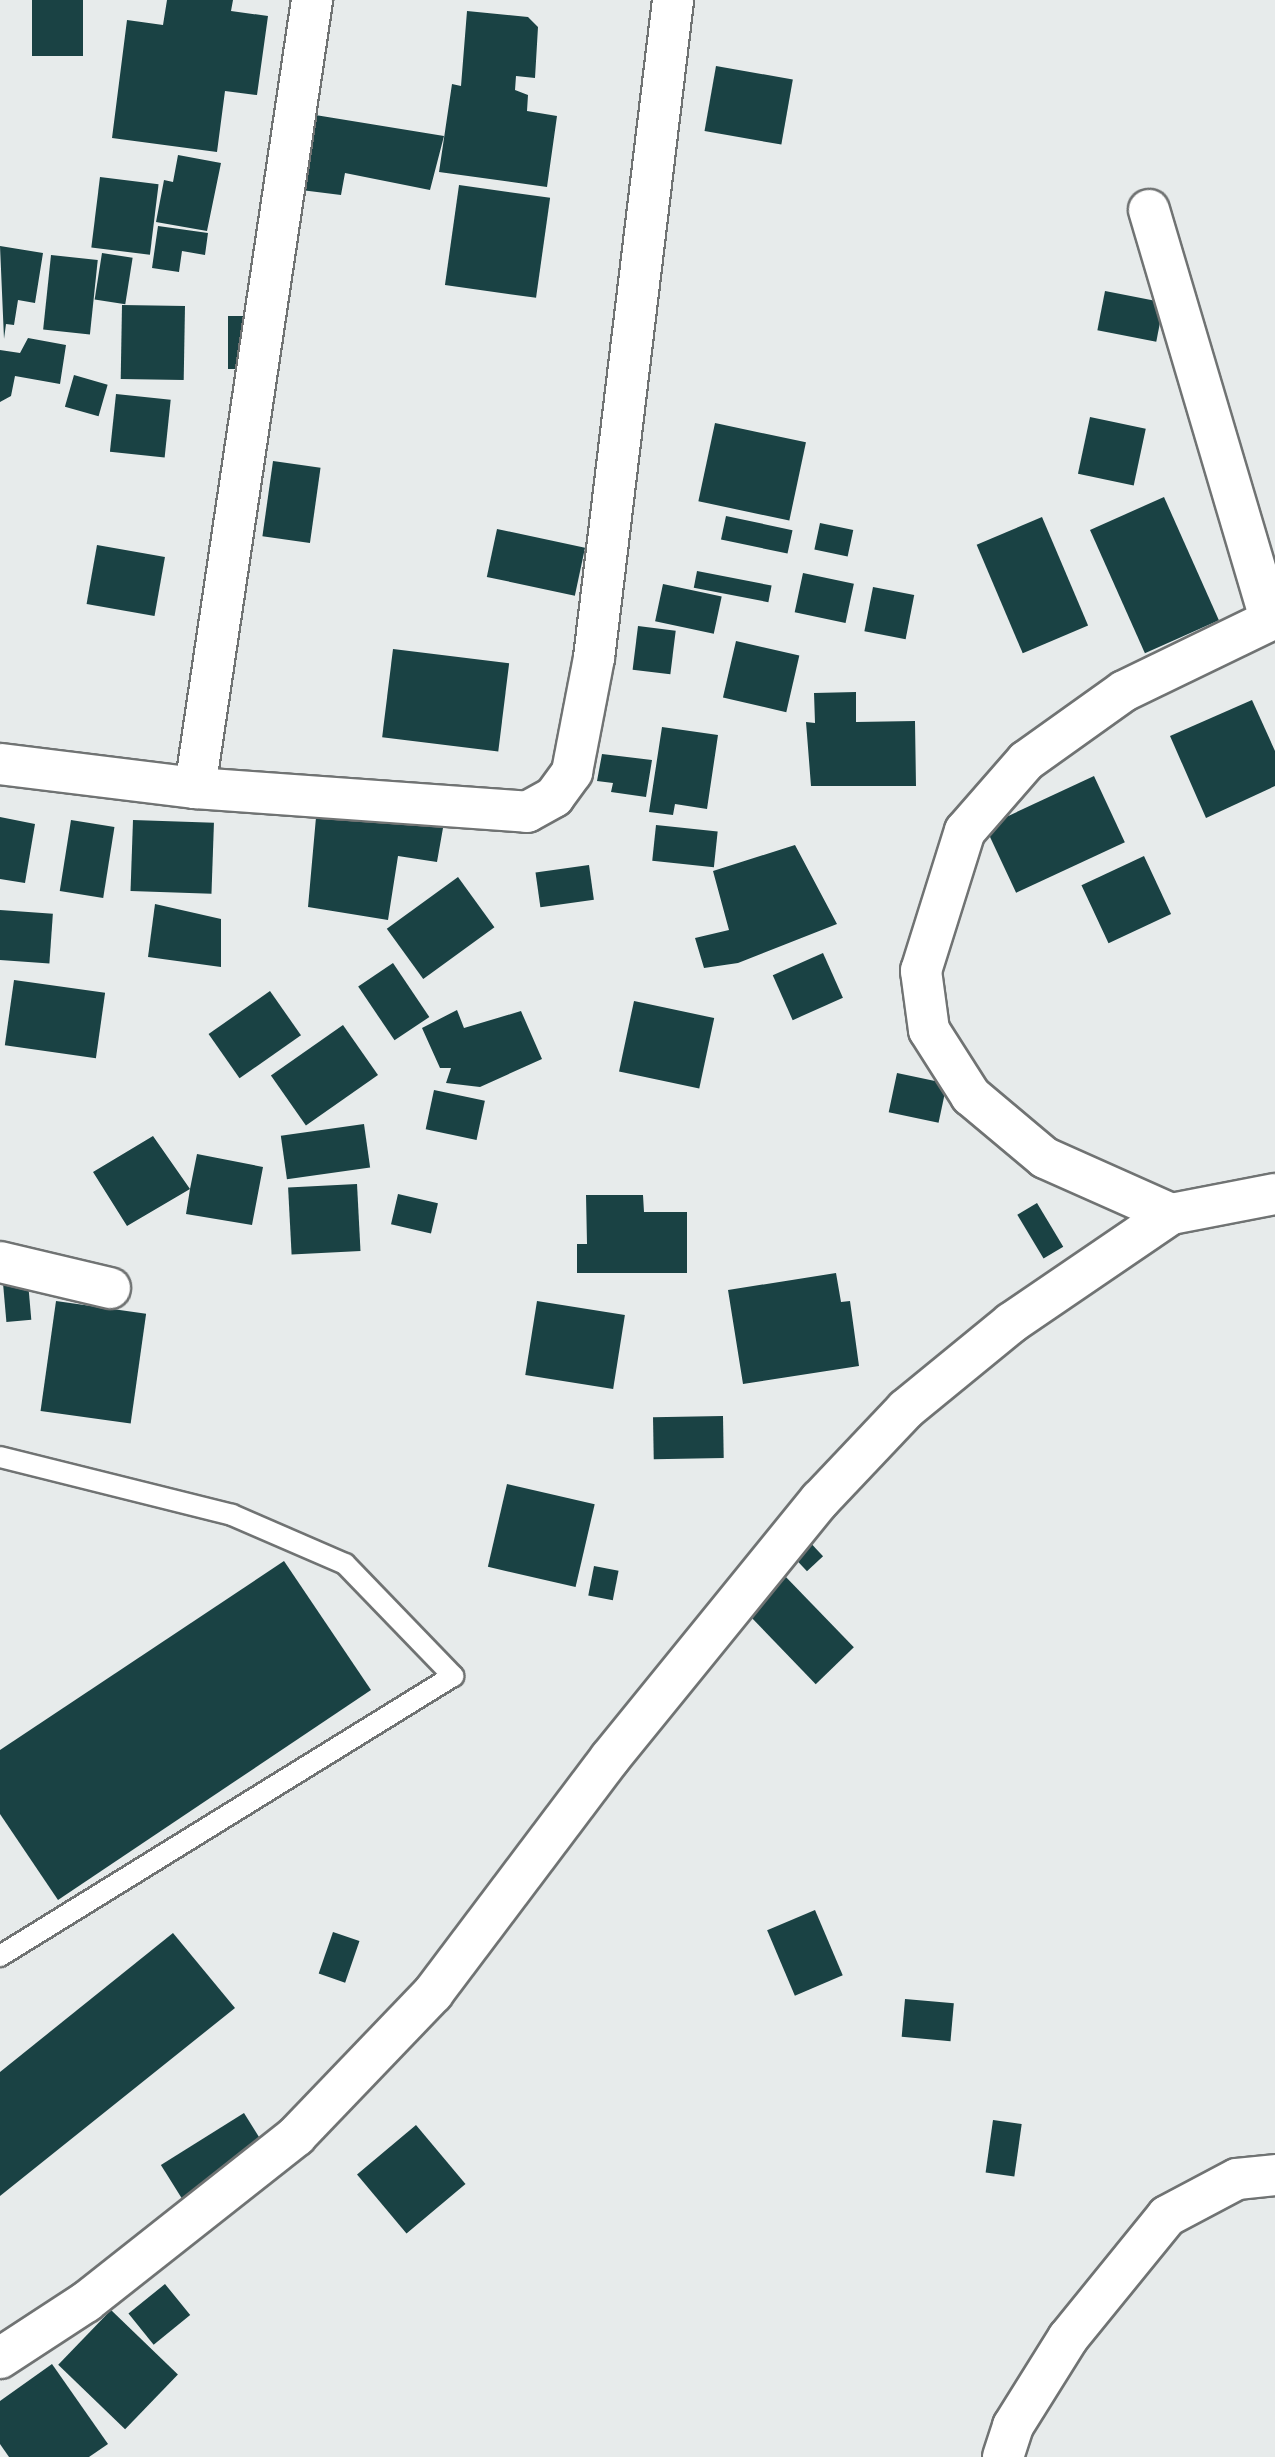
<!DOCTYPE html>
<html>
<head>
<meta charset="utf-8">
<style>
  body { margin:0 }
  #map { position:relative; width:1275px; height:2457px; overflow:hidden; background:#e7ebeb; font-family:Quicksand,sans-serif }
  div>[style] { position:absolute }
  .building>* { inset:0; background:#1a4244; transform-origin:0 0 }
  .roads { filter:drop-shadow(2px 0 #707373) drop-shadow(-2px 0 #707373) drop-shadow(0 2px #707373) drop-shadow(0 -2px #707373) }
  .lane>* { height:20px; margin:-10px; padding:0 10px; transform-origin:10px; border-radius:10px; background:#fff }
  .street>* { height:40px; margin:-20px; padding:0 20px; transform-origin:20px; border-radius:20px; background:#fff }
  span { translate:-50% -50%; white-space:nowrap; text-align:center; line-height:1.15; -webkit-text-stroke:10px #fff; paint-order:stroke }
</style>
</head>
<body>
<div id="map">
  <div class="building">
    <div style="left:32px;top:0;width:51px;height:56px"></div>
    <div style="clip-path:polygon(167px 0,233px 0,231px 11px,268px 16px,257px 95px,225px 91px,217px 152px,112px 138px,127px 20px,163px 25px)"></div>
    <div style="clip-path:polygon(467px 11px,528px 17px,538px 27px,535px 78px,516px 76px,515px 90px,528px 95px,527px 111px,557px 116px,547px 187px,439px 172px,452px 84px,461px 86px)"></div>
    <div style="left:716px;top:66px;width:78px;height:66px;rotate:10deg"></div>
    <div style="clip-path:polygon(303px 113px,444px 136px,430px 190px,345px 173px,341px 195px,293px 189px)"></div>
    <div style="clip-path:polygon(178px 155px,221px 163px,207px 231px,156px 222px,164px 180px,173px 182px)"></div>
    <div style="left:100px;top:177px;width:59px;height:71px;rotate:7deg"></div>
    <div style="left:459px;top:185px;width:92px;height:101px;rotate:8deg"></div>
    <div style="clip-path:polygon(158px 226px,208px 233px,205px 255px,182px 251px,179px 272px,152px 268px)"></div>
    <div style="clip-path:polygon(0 246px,43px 253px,35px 303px,18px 300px,14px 325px,6px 324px,4px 339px)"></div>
    <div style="left:102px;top:253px;width:31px;height:47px;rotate:9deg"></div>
    <div style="left:51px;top:255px;width:47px;height:75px;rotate:6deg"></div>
    <div style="left:1105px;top:291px;width:60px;height:40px;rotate:11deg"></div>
    <div style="left:122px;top:305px;width:63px;height:74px;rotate:1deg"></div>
    <div style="left:228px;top:316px;width:19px;height:53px"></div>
    <div style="clip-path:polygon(28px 338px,66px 345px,60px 384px,15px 376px,11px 396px,0 402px,0 350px,20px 353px)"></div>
    <div style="left:74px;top:375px;width:35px;height:33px;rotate:16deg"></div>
    <div style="left:116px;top:394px;width:55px;height:58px;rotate:6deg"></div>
    <div style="left:1090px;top:417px;width:57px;height:58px;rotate:12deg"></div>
    <div style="left:715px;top:423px;width:93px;height:80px;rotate:12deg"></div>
    <div style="left:273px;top:461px;width:48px;height:76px;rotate:8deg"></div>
    <div style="left:1164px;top:497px;width:135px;height:81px;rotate:66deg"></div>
    <div style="left:726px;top:516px;width:68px;height:24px;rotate:12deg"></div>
    <div style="left:1042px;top:517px;width:118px;height:71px;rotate:67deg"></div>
    <div style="left:820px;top:523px;width:34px;height:27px;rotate:12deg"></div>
    <div style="left:497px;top:529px;width:90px;height:49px;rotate:12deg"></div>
    <div style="left:97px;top:545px;width:69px;height:60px;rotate:10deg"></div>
    <div style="left:697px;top:571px;width:76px;height:17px;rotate:11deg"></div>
    <div style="left:803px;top:573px;width:52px;height:40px;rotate:12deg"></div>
    <div style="left:663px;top:584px;width:60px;height:38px;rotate:12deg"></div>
    <div style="left:873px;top:587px;width:42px;height:45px;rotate:11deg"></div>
    <div style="left:638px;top:626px;width:38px;height:44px;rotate:7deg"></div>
    <div style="left:736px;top:641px;width:65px;height:58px;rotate:13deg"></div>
    <div style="left:393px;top:649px;width:117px;height:89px;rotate:7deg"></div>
    <div style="clip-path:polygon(856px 692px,856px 722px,915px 721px,916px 786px,811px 786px,806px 722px,815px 723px,814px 693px)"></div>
    <div style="clip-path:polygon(1252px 700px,1275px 751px,1275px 786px,1206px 818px,1170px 736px)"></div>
    <div style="clip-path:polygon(662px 727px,718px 735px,707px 809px,675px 804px,673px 815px,649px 812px)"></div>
    <div style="clip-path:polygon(602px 754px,652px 760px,646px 797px,611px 792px,613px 783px,597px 781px)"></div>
    <div style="left:1094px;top:776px;width:73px;height:120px;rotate:65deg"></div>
    <div style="clip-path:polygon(317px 806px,443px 828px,437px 862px,398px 856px,388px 920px,308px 907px)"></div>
    <div style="clip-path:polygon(0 817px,35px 824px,25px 883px,0 879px)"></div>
    <div style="left:71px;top:820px;width:44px;height:72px;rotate:9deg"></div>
    <div style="left:133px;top:820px;width:81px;height:71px;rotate:2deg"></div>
    <div style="left:656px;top:825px;width:62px;height:36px;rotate:6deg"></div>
    <div style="clip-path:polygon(795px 845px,837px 924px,738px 963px,704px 968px,695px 938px,729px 930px,713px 871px)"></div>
    <div style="left:1144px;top:856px;width:64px;height:69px;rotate:65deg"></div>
    <div style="left:589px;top:865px;width:35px;height:54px;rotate:82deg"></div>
    <div style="left:458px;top:877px;width:62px;height:88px;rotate:54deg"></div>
    <div style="clip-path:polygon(155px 904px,221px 919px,221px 967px,148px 957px)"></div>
    <div style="left:0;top:910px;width:53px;height:50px;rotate:4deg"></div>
    <div style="left:823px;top:953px;width:49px;height:55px;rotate:66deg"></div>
    <div style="left:393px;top:963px;width:65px;height:42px;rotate:56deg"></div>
    <div style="left:14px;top:980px;width:92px;height:66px;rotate:8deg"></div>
    <div style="left:270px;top:991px;width:54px;height:75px;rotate:55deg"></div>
    <div style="left:634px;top:1001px;width:82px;height:72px;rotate:12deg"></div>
    <div style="clip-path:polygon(457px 1010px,464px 1028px,521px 1011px,542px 1059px,480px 1087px,446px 1083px,451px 1068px,440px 1068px,422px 1028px)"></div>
    <div style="left:343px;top:1025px;width:61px;height:88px;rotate:55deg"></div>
    <div style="left:897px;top:1073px;width:51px;height:40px;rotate:12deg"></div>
    <div style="left:434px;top:1090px;width:52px;height:40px;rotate:12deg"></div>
    <div style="left:364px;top:1124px;width:44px;height:84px;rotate:82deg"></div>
    <div style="clip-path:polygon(153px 1136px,190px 1189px,197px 1154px,263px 1167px,252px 1225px,186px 1214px,190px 1189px,127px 1226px,93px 1172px)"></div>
    <div style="left:357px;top:1184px;width:67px;height:69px;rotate:87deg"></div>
    <div style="left:398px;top:1194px;width:41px;height:31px;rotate:13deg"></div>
    <div style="clip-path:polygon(586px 1195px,643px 1195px,644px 1212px,687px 1212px,687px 1273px,577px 1273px,577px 1244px,587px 1244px)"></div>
    <div style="left:1037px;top:1203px;width:51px;height:23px;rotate:59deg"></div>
    <div style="clip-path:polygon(836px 1273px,841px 1302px,850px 1301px,859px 1366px,743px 1384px,728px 1290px)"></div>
    <div style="left:28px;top:1282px;width:38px;height:25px;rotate:85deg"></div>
    <div style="left:56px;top:1301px;width:91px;height:111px;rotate:8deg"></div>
    <div style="left:537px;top:1301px;width:89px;height:75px;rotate:9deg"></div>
    <div style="left:723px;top:1416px;width:42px;height:70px;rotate:89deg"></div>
    <div style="left:507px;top:1484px;width:90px;height:85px;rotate:13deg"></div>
    <div style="left:806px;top:1538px;width:25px;height:22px;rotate:47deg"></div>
    <div style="clip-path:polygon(284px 1561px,371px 1690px,58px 1900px,0 1814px,0 1750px)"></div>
    <div style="left:594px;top:1566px;width:25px;height:30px;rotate:11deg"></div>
    <div style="left:783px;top:1574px;width:102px;height:53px;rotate:46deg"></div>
    <div style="left:815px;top:1910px;width:71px;height:52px;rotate:67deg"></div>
    <div style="left:333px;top:1932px;width:28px;height:44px;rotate:19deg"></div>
    <div style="clip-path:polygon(173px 1933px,235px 2008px,0 2196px,0 2072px)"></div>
    <div style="left:905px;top:1999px;width:49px;height:38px;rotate:5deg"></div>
    <div style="left:244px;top:2113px;width:45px;height:98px;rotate:58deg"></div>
    <div style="left:993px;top:2120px;width:29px;height:53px;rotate:8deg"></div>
    <div style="left:416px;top:2125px;width:77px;height:77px;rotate:50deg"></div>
    <div style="left:165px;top:2284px;width:40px;height:47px;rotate:51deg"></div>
    <div style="left:111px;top:2310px;width:93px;height:76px;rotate:44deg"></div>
    <div style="clip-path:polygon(52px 2364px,108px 2444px,89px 2457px,9px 2457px,0 2444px,0 2401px)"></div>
  </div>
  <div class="roads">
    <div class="lane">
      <div style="left:0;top:1457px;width:239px;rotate:14deg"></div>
      <div style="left:232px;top:1515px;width:123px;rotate:23.4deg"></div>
      <div style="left:345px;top:1564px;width:156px;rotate:46deg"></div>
      <div style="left:453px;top:1676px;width:533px;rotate:148.28deg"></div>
    </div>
    <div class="street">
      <div style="left:1149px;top:210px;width:427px;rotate:73.5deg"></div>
      <div style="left:0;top:764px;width:196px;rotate:7deg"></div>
      <div style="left:195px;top:788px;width:333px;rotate:4.1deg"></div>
      <div style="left:527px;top:812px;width:31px;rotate:-29deg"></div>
      <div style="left:554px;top:797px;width:31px;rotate:-54deg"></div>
      <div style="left:572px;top:772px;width:116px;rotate:-79.1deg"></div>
      <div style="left:594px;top:658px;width:663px;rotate:-83.15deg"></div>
      <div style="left:195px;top:788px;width:797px;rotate:-81.55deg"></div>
      <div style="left:1171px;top:1214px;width:138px;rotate:-156deg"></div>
      <div style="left:1045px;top:1158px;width:97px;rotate:-140deg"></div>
      <div style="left:971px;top:1096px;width:78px;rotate:-122.5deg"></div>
      <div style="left:929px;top:1030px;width:60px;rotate:-97.7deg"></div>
      <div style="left:921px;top:971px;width:147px;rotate:-72.6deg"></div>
      <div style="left:965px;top:831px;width:93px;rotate:-48.9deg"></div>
      <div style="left:1026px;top:761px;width:120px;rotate:-35.5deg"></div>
      <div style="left:1124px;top:691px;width:168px;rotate:-25.8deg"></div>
      <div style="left:0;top:1262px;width:113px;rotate:13.3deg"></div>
      <div style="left:0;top:2358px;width:103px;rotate:-33.1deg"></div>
      <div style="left:86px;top:2302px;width:268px;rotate:-38.3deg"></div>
      <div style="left:296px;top:2136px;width:198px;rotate:-46.2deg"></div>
      <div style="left:433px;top:1993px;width:294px;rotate:-53deg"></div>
      <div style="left:610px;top:1758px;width:333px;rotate:-50.9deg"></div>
      <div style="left:820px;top:1500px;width:125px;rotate:-46.6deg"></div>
      <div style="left:906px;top:1409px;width:136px;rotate:-39.3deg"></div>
      <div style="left:1011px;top:1323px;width:194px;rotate:-34.3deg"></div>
      <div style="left:1171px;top:1214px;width:106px;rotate:-10.9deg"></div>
      <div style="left:1003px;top:2457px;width:33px;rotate:-72deg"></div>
      <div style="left:1013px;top:2426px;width:104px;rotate:-58deg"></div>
      <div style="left:1068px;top:2338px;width:157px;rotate:-50.9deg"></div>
      <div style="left:1167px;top:2216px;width:79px;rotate:-27.9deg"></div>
      <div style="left:1237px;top:2179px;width:38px;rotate:-6deg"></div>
    </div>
  </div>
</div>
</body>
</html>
